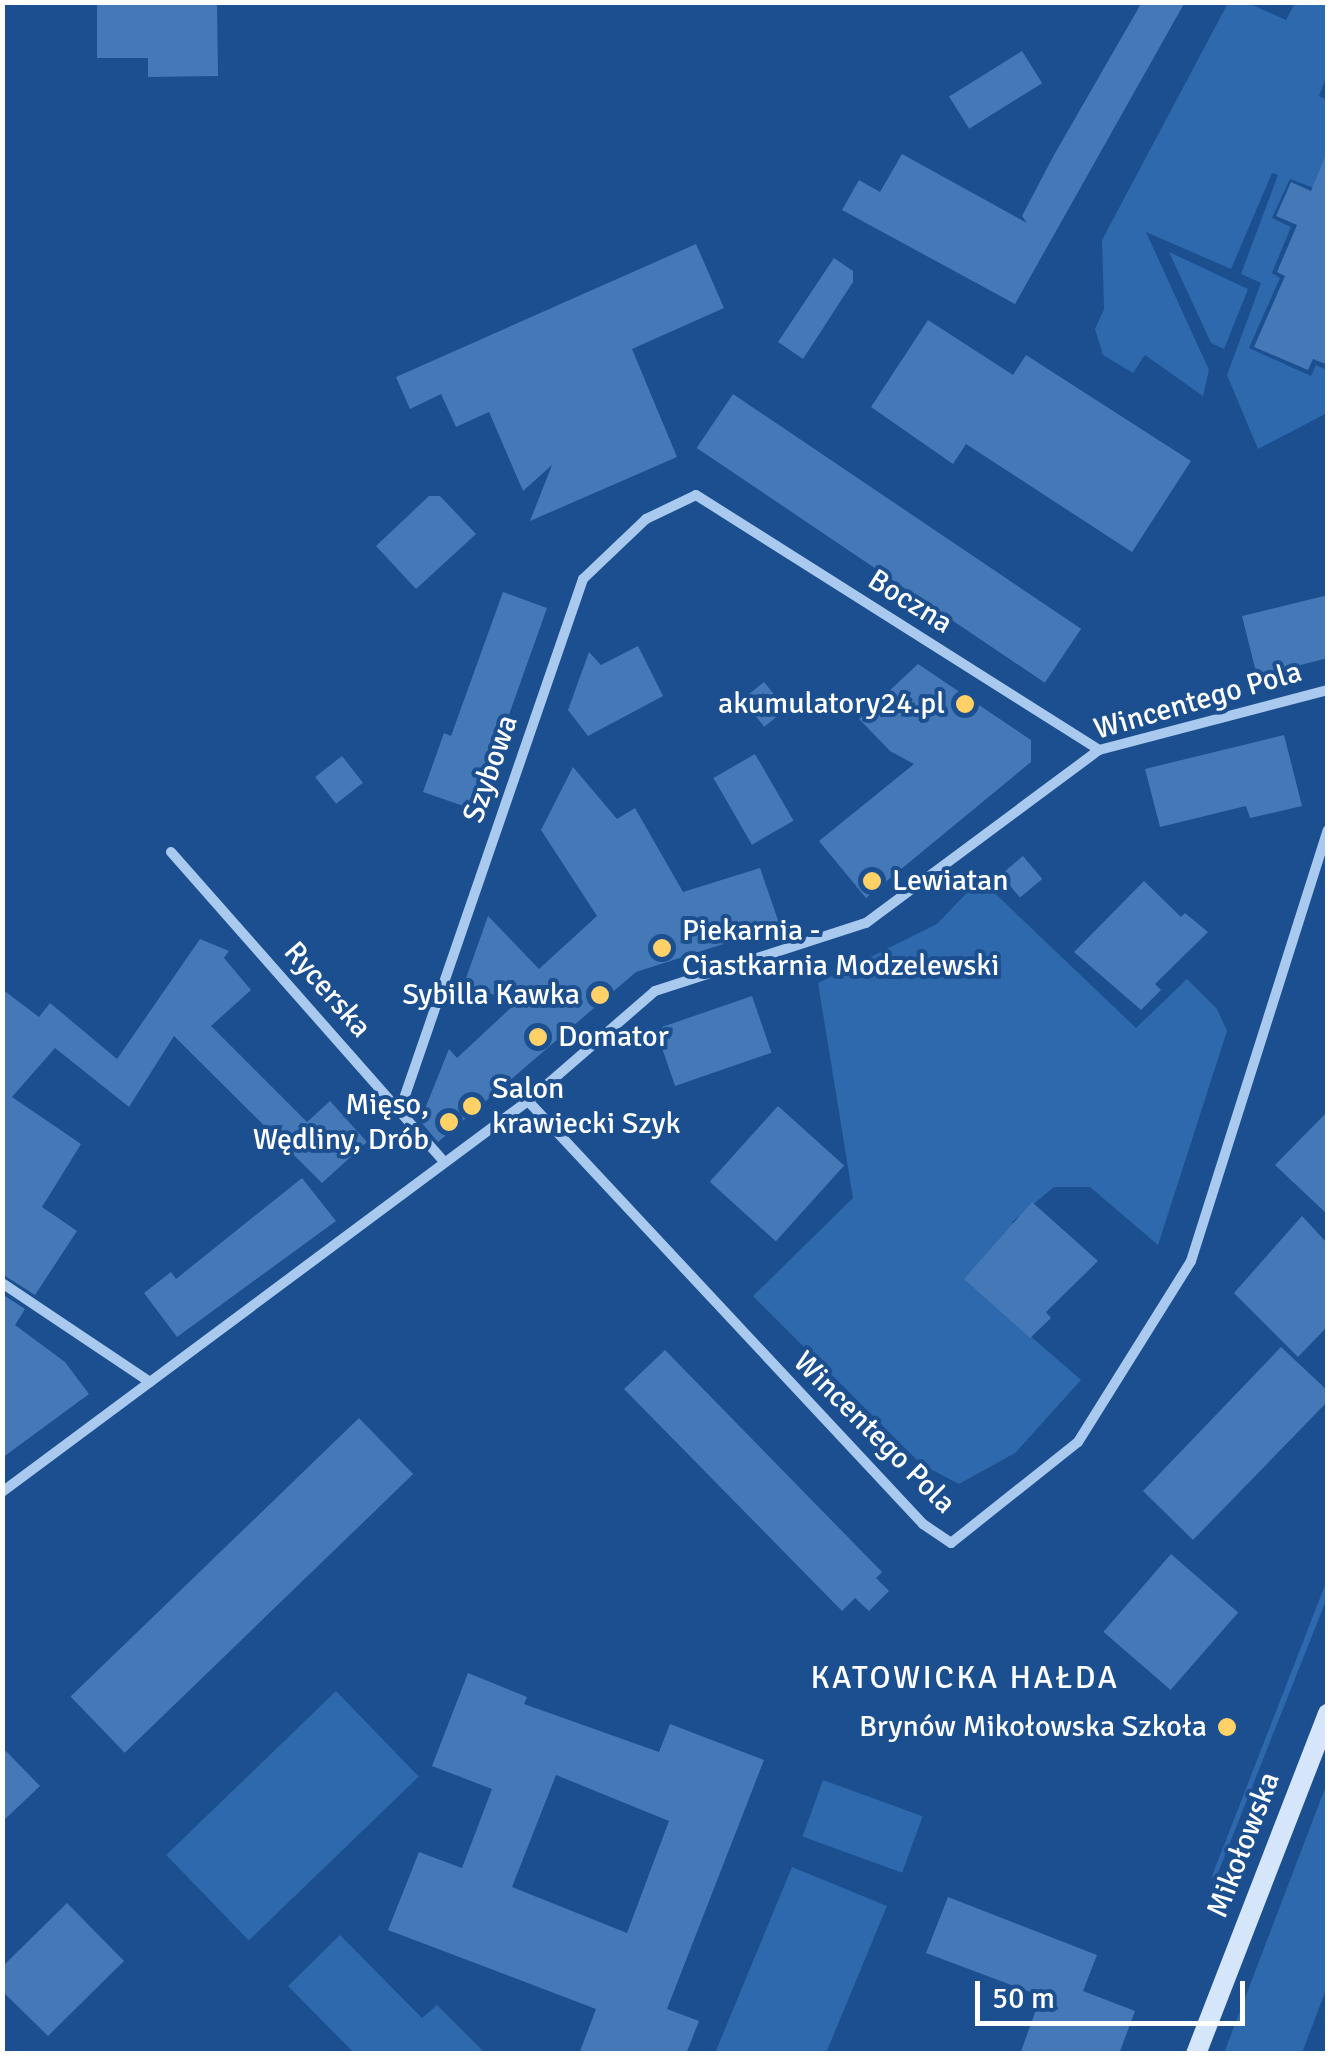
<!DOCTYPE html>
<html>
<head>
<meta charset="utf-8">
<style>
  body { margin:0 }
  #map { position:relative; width:1330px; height:2056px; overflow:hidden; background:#1b4f8f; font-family:Signika,sans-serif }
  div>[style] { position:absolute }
  .green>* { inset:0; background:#2e69ad; transform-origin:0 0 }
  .building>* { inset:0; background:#4478b7; transform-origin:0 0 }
  .street>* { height:10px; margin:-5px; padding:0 5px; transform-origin:5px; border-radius:5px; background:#a9c9ee }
  .secondary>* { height:20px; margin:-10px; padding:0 10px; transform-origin:10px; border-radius:10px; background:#d6e6fa }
  .dots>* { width:28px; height:28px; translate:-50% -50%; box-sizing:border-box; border:5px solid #1b4f8f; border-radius:50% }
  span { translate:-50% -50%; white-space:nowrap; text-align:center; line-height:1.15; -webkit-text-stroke:8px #1b4f8f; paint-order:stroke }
  .street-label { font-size:30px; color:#fff }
  .poi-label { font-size:30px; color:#fff }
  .right { translate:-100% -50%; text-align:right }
  .left { translate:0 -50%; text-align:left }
  .neighbourhood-label { font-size:32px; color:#fff; letter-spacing:2.5px }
  .frame { position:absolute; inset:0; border:5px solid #fff; pointer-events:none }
  .scale { position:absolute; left:975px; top:1981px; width:270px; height:45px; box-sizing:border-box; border:5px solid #fff; border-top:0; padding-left:12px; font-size:30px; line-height:35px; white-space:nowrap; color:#fff; -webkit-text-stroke:8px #1b4f8f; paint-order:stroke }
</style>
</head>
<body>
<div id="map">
  <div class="green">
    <div style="clip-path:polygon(1228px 3px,1248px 3px,1286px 20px,1295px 3px,1327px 3px,1327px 75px,1319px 96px,1327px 100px,1327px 193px,1290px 179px,1272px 218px,1291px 227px,1272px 273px,1280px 278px,1249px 348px,1311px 376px,1316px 365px,1327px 370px,1327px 413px,1258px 449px,1227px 375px,1261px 283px,1241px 274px,1278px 175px,1272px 173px,1231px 269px,1146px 232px,1209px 370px,1203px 396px,1145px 355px,1133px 373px,1103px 355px,1095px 329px,1104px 309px,1102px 240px)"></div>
    <div style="clip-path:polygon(1169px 252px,1248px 289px,1224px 349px,1211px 343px)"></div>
    <div style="clip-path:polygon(980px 879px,1136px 1028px,1187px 979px,1217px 1009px,1227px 1031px,1158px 1245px,1090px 1187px,1054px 1187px,1012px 1222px,1016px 1228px,965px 1279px,1081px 1380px,1015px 1453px,959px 1484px,921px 1464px,753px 1296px,853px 1198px,818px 983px,937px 924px)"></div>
    <div style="clip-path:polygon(1327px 1580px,1327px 1598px,1214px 1883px,1212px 1876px)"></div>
    <div style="left:336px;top:1691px;width:119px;height:236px;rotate:46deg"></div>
    <div style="left:823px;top:1780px;width:106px;height:60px;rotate:20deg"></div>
    <div style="clip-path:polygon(1327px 1783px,1327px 1987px,1302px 2053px,1224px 2053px)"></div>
    <div style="clip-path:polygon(792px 1867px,887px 1906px,826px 2053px,715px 2053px)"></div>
    <div style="clip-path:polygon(340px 1935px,422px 2018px,437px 2005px,485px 2053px,354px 2053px,288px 1986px)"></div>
  </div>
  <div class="building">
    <div style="clip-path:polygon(97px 2px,217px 2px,218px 76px,148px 77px,148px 58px,97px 58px)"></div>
    <div style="clip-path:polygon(1142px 2px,1185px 2px,1015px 304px,842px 210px,859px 180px,880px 192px,902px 154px,1027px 223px,1022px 216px,1054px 155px)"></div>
    <div style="left:1022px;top:51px;width:38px;height:86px;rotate:58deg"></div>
    <div style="clip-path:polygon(1327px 152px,1328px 365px,1313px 359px,1308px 370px,1254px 347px,1285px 276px,1277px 272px,1297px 225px,1276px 216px,1291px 182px,1311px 191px)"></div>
    <div style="clip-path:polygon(696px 244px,724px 308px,632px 349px,677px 457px,530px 521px,552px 465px,523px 491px,489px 412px,456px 427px,441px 394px,410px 409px,396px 377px)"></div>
    <div style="clip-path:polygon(834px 258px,853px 271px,853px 282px,803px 359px,778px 342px)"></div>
    <div style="clip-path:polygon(928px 320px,1013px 375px,1026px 355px,1191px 461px,1132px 552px,966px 444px,953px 464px,871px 407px)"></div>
    <div style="left:733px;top:394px;width:420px;height:65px;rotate:34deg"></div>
    <div style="clip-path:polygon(429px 496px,440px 496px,476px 534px,416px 589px,376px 546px)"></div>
    <div style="clip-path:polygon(503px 592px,547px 608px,475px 810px,423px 792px,444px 733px,451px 736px)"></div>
    <div style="clip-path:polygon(1328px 595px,1328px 658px,1257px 676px,1242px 616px)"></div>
    <div style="clip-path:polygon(638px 646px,663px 696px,588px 736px,568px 710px,589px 652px,601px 665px)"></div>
    <div style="clip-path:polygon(918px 664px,1031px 740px,1031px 762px,866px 898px,819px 841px,914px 764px,890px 751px,859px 719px)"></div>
    <div style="left:764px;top:682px;width:35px;height:28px;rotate:51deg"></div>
    <div style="clip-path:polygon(1284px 735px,1302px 806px,1250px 818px,1246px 806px,1160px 827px,1145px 769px)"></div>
    <div style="left:755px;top:754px;width:77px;height:48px;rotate:60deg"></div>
    <div style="left:342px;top:756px;width:34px;height:34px;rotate:52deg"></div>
    <div style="clip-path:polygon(573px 767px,617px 819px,635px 808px,683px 892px,760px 868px,780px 926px,636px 972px,438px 1142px,420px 1121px,449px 1049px,457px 1058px,516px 1003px,464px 984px,488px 916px,539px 969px,597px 916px,541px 830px)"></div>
    <div style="left:1023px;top:856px;width:30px;height:29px;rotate:50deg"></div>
    <div style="clip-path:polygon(1144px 881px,1181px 917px,1185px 913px,1208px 932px,1155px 984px,1161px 990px,1141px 1010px,1074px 952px)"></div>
    <div style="clip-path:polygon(200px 939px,229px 951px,224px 958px,251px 990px,211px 1026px,307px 1122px,330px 1101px,367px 1142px,322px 1183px,174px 1036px,129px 1107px,55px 1048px,12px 1097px,81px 1144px,42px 1207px,77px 1231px,35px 1295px,2px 1274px,2px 989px,39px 1017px,50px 1003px,117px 1059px)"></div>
    <div style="left:752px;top:996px;width:60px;height:102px;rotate:71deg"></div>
    <div style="left:778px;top:1106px;width:89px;height:102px;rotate:42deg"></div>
    <div style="clip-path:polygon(1328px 1111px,1328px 1215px,1275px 1165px)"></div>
    <div style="clip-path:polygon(302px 1178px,336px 1221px,177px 1337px,144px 1293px,171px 1272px,176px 1279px)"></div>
    <div style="clip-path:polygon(1032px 1202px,1098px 1261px,1046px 1312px,1051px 1318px,1030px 1338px,964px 1279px)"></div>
    <div style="clip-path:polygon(1302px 1216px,1328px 1244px,1328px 1326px,1298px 1357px,1234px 1293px)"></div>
    <div style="clip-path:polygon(2px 1294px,25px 1309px,15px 1325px,65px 1362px,89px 1394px,2px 1458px)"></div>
    <div style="clip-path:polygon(1281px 1347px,1328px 1391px,1328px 1401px,1193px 1540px,1143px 1491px)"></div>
    <div style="clip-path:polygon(665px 1350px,882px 1572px,876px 1578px,889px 1591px,869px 1611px,855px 1598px,842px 1611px,624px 1389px)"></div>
    <div style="left:359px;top:1418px;width:78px;height:401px;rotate:46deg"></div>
    <div style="left:1171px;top:1554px;width:89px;height:103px;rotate:41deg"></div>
    <div style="clip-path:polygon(evenodd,468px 1673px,527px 1697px,524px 1704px,659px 1752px,670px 1724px,764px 1760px,667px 2009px,699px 2021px,686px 2054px,579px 2054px,596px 2009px,388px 1930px,419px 1852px,462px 1868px,492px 1789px,432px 1766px,468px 1673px,556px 1775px,669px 1821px,627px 1933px,512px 1887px,556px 1775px)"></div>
    <div style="clip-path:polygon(2px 1747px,40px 1786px,2px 1822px)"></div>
    <div style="clip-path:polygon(948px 1897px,1097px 1955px,1083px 1991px,1135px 2011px,1119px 2054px,1020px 2054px,1041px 1996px,926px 1953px)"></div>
    <div style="clip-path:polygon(67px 1903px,124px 1961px,48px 2036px,2px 1991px,2px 1967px)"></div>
  </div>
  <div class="street">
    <div style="left:171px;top:852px;width:413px;rotate:48.6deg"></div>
    <div style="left:528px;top:1101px;width:579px;rotate:46.96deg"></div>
    <div style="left:923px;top:1524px;width:34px;rotate:34deg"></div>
    <div style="left:951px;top:1543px;width:162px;rotate:-38.5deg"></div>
    <div style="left:1078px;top:1442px;width:213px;rotate:-58deg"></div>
    <div style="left:1191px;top:1261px;width:452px;rotate:-72.4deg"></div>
    <div style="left:400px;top:1110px;width:562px;rotate:-70.98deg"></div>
    <div style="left:583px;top:579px;width:87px;rotate:-43.6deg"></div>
    <div style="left:646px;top:519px;width:55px;rotate:-25.6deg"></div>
    <div style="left:696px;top:495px;width:477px;rotate:32.3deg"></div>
    <div style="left:2px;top:1283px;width:178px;rotate:33.8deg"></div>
    <div style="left:2px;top:1492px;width:655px;rotate:-36.63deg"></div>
    <div style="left:528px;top:1101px;width:168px;rotate:-40.9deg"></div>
    <div style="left:655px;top:991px;width:222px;rotate:-17.9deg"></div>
    <div style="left:866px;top:923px;width:290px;rotate:-36.6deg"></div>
    <div style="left:1099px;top:750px;width:237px;rotate:-14.7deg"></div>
  </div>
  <div class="secondary">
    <div style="left:1196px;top:2054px;width:365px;rotate:-68.8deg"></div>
  </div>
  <div class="dots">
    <div style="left:965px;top:704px;background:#ffd166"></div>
    <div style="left:872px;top:881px;background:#ffd166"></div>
    <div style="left:662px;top:948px;background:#ffd166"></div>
    <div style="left:600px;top:995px;background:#ffd166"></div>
    <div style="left:538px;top:1037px;background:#ffd166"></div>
    <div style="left:472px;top:1106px;background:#ffd166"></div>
    <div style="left:449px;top:1122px;background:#ffd166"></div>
    <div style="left:1227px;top:1727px;background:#ffd166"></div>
  </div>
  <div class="street-label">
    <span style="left:910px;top:602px;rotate:32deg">Boczna</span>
    <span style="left:1198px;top:701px;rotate:-16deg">Wincentego Pola</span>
    <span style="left:491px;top:769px;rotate:-71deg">Szybowa</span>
    <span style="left:327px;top:990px;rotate:49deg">Rycerska</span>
    <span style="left:874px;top:1433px;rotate:45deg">Wincentego Pola</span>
    <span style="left:1244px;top:1845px;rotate:-69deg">Mikołowska</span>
  </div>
  <div class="poi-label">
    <span class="right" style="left:945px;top:704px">akumulatory24.pl</span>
    <span class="left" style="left:892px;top:881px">Lewiatan</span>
    <span class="left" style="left:682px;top:948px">Piekarnia -<br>Ciastkarnia Modzelewski</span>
    <span class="right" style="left:580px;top:995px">Sybilla Kawka</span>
    <span class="left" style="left:558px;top:1037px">Domator</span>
    <span class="left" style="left:492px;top:1106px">Salon<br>krawiecki Szyk</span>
    <span class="right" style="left:429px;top:1122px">Mięso,<br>Wędliny, Drób</span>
    <span class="right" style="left:1207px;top:1727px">Brynów Mikołowska Szkoła</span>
  </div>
  <div class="neighbourhood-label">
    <span style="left:965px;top:1678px">KATOWICKA HAŁDA</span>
  </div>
  <div class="frame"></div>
  <div class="scale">50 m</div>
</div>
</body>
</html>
